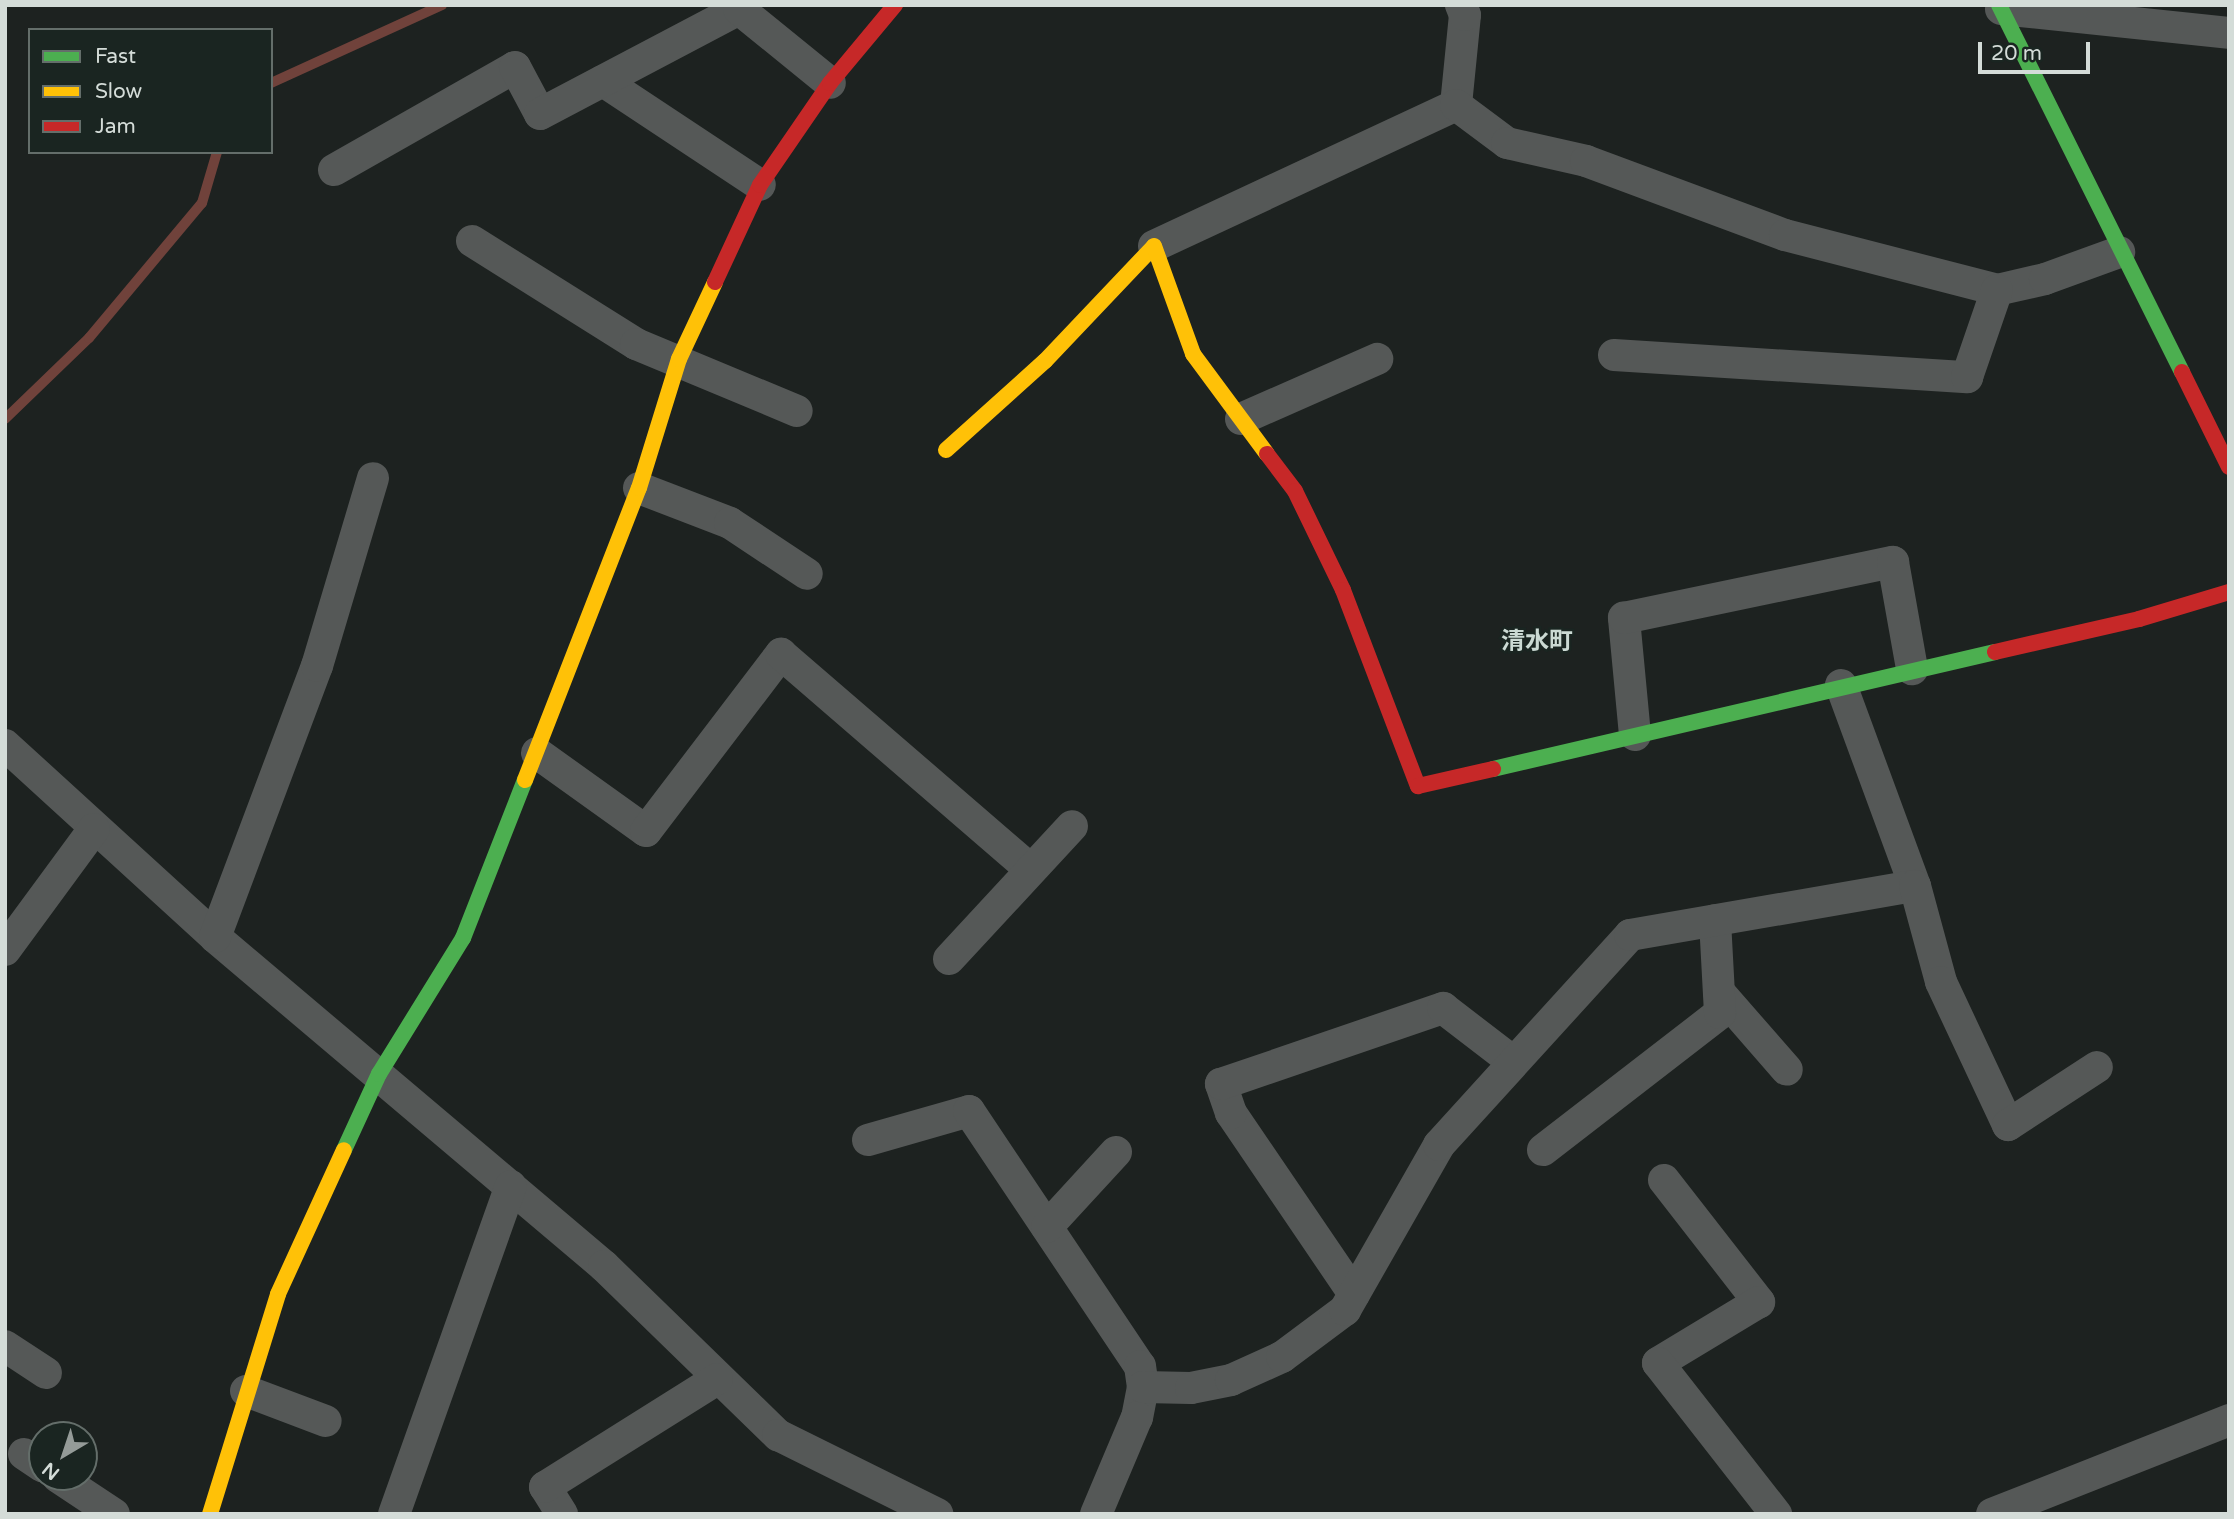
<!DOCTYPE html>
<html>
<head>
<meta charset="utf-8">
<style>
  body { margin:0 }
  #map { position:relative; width:2234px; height:1519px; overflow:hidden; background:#1d2220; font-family:"Varela Round","Noto Sans JP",sans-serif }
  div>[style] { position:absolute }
  .stream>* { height:10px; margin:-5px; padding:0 5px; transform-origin:5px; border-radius:5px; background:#70423b }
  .street>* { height:32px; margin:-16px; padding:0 16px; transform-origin:16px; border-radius:16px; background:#555857 }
  .fast>* { height:16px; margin:-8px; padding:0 8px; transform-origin:8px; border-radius:8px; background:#4caf50 }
  .slow>* { height:16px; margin:-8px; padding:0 8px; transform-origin:8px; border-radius:8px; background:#ffc107 }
  .jam>* { height:16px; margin:-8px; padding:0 8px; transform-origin:8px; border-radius:8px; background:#c62828 }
  span { translate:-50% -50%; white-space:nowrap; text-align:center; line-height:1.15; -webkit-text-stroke:5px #1a2521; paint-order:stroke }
  .quarter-label { font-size:24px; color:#cbd9d3; font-weight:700 }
  .frame { position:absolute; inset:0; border:7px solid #d4dcd8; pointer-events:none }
  .legend { position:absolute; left:28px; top:28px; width:245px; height:126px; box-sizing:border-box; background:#1a2521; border:2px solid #646e6a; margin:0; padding:9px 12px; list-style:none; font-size:21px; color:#d4dcd8 }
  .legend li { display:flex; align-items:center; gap:14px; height:35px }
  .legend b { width:35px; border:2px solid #646e6a }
  .north { position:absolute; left:28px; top:1421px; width:70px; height:70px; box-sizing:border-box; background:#1a2521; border:2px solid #646e6a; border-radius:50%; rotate:219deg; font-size:19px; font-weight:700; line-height:28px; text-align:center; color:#d4dcd8 }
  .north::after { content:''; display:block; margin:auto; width:24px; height:32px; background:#949b98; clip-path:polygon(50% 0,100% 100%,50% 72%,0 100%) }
  .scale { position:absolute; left:1978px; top:42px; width:112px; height:32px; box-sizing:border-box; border:4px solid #d4dcd8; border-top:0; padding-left:9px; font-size:21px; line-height:24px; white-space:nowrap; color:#d4dcd8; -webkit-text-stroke:5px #1a2521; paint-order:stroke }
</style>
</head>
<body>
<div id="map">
  <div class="stream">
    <div style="left:271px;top:83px;width:188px;rotate:-24.5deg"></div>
    <div style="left:5px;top:419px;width:117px;rotate:-44deg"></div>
    <div style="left:89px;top:338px;width:176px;rotate:-50.1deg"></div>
    <div style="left:202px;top:203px;width:53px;rotate:-73.6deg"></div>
  </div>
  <div class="street">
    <div style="left:2001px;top:9px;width:229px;rotate:6deg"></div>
    <div style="left:603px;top:81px;width:188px;rotate:33.5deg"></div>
    <div style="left:1456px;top:105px;width:90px;rotate:-84.3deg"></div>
    <div style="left:1465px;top:15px;width:11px;rotate:-112deg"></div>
    <div style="left:334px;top:170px;width:208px;rotate:-29.6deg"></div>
    <div style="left:515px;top:67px;width:53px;rotate:62deg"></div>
    <div style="left:540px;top:114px;width:225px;rotate:-27.8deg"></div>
    <div style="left:739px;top:9px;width:117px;rotate:39.1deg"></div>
    <div style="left:472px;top:241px;width:194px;rotate:32.1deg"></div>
    <div style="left:636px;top:344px;width:174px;rotate:22.6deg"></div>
    <div style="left:1154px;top:246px;width:333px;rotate:-25deg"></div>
    <div style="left:1456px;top:105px;width:64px;rotate:36.7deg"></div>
    <div style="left:1507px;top:143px;width:81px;rotate:12.8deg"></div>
    <div style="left:1586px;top:161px;width:212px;rotate:20.4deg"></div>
    <div style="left:1785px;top:235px;width:219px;rotate:14.5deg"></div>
    <div style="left:1997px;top:290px;width:49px;rotate:-12.9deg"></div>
    <div style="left:2045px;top:279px;width:79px;rotate:-20deg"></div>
    <div style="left:1614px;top:355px;width:354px;rotate:3.6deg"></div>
    <div style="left:1967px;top:377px;width:92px;rotate:-71deg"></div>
    <div style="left:1241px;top:419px;width:149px;rotate:-23.8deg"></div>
    <div style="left:639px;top:488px;width:97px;rotate:21deg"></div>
    <div style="left:730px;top:523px;width:92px;rotate:33.5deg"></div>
    <div style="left:1841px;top:685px;width:214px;rotate:69.8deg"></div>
    <div style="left:1635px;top:735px;width:118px;rotate:-95.4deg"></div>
    <div style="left:1624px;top:618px;width:275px;rotate:-11.8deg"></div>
    <div style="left:1893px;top:562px;width:109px;rotate:79.9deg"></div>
    <div style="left:5px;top:745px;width:285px;rotate:42.4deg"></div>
    <div style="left:215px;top:937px;width:509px;rotate:40.22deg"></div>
    <div style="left:604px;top:1266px;width:243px;rotate:44.2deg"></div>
    <div style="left:778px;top:1435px;width:178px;rotate:26.4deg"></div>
    <div style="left:537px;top:753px;width:134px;rotate:35.6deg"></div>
    <div style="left:646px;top:831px;width:223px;rotate:-52.7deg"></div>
    <div style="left:781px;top:654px;width:330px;rotate:40.8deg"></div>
    <div style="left:215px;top:937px;width:290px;rotate:-69.4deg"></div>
    <div style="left:317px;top:666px;width:196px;rotate:-73.4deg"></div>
    <div style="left:5px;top:950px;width:150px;rotate:-53.7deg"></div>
    <div style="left:949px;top:959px;width:181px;rotate:-47.2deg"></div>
    <div style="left:1719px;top:992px;width:103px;rotate:48.9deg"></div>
    <div style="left:868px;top:1140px;width:105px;rotate:-16deg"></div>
    <div style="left:969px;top:1111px;width:307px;rotate:56.2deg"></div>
    <div style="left:1140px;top:1366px;width:21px;rotate:82deg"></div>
    <div style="left:1143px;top:1387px;width:31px;rotate:101deg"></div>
    <div style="left:1137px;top:1417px;width:105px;rotate:112.9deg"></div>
    <div style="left:1543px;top:1150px;width:224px;rotate:-37.7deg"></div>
    <div style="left:1720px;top:1013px;width:93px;rotate:-93.1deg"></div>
    <div style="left:1664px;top:1180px;width:155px;rotate:52.1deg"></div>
    <div style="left:1759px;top:1302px;width:118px;rotate:148.9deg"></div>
    <div style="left:1658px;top:1363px;width:192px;rotate:52deg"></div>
    <div style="left:1047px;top:1227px;width:102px;rotate:-47.4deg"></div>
    <div style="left:1354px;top:1294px;width:219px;rotate:-124.2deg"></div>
    <div style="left:1231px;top:1113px;width:31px;rotate:-109deg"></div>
    <div style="left:1221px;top:1084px;width:235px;rotate:-18.9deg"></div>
    <div style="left:1443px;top:1008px;width:87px;rotate:37.5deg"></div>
    <div style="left:5px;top:1346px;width:49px;rotate:33.4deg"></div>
    <div style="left:1143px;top:1387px;width:48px;rotate:1.2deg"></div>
    <div style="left:1191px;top:1388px;width:41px;rotate:-11.3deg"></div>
    <div style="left:1231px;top:1380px;width:56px;rotate:-24.3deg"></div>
    <div style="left:1282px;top:1357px;width:79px;rotate:-36.7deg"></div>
    <div style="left:1345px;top:1310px;width:190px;rotate:-60.3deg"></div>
    <div style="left:1439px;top:1145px;width:284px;rotate:-47.7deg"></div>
    <div style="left:1630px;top:935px;width:289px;rotate:-9.8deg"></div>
    <div style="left:1915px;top:886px;width:99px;rotate:74.8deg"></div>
    <div style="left:1941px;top:982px;width:158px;rotate:64.9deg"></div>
    <div style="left:2008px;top:1125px;width:106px;rotate:-33.1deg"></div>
    <div style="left:246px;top:1391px;width:85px;rotate:20.6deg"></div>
    <div style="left:24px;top:1454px;width:22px;rotate:34deg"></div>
    <div style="left:58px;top:1477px;width:67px;rotate:33.5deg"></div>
    <div style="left:394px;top:1514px;width:348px;rotate:-70.4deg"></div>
    <div style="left:562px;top:1514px;width:32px;rotate:-122deg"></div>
    <div style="left:545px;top:1487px;width:203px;rotate:-32.1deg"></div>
    <div style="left:1992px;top:1514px;width:255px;rotate:-21.6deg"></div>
  </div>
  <div class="fast">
    <div style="left:1999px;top:5px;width:410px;rotate:63.5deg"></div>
    <div style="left:1493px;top:769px;width:515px;rotate:-13.12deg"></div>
    <div style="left:344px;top:1150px;width:84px;rotate:-65.3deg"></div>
    <div style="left:379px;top:1074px;width:160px;rotate:-58.3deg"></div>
    <div style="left:463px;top:938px;width:170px;rotate:-68.6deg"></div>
  </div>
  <div class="slow">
    <div style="left:946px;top:450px;width:133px;rotate:-42deg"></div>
    <div style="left:1045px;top:361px;width:158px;rotate:-46.5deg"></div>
    <div style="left:1154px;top:246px;width:115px;rotate:70.1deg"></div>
    <div style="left:1193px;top:354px;width:124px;rotate:53.5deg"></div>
    <div style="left:525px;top:780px;width:313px;rotate:-68.7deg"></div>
    <div style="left:639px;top:488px;width:135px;rotate:-72.8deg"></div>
    <div style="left:679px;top:359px;width:85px;rotate:-64.9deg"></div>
    <div style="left:210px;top:1514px;width:230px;rotate:-72.8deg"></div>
    <div style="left:278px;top:1294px;width:158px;rotate:-65.4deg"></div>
  </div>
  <div class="jam">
    <div style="left:715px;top:282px;width:107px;rotate:-65.1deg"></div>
    <div style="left:760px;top:185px;width:124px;rotate:-55.5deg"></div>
    <div style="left:830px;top:83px;width:102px;rotate:-50.2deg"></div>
    <div style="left:2182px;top:372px;width:106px;rotate:63.7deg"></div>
    <div style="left:1267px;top:454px;width:46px;rotate:52.9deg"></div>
    <div style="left:1295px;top:491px;width:110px;rotate:64.1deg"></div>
    <div style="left:1343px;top:590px;width:210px;rotate:69.1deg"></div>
    <div style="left:1418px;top:786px;width:77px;rotate:-12.8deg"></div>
    <div style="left:1995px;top:652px;width:148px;rotate:-12.9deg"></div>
    <div style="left:2139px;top:619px;width:94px;rotate:-16.7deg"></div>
  </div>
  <div class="quarter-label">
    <span style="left:1537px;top:642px">清水町</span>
  </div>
  <div class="frame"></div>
  <ul class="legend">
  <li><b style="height:9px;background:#4caf50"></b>Fast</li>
  <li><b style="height:9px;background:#ffc107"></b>Slow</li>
  <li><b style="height:9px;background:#c62828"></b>Jam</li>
  </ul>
  <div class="north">N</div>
  <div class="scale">20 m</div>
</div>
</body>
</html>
